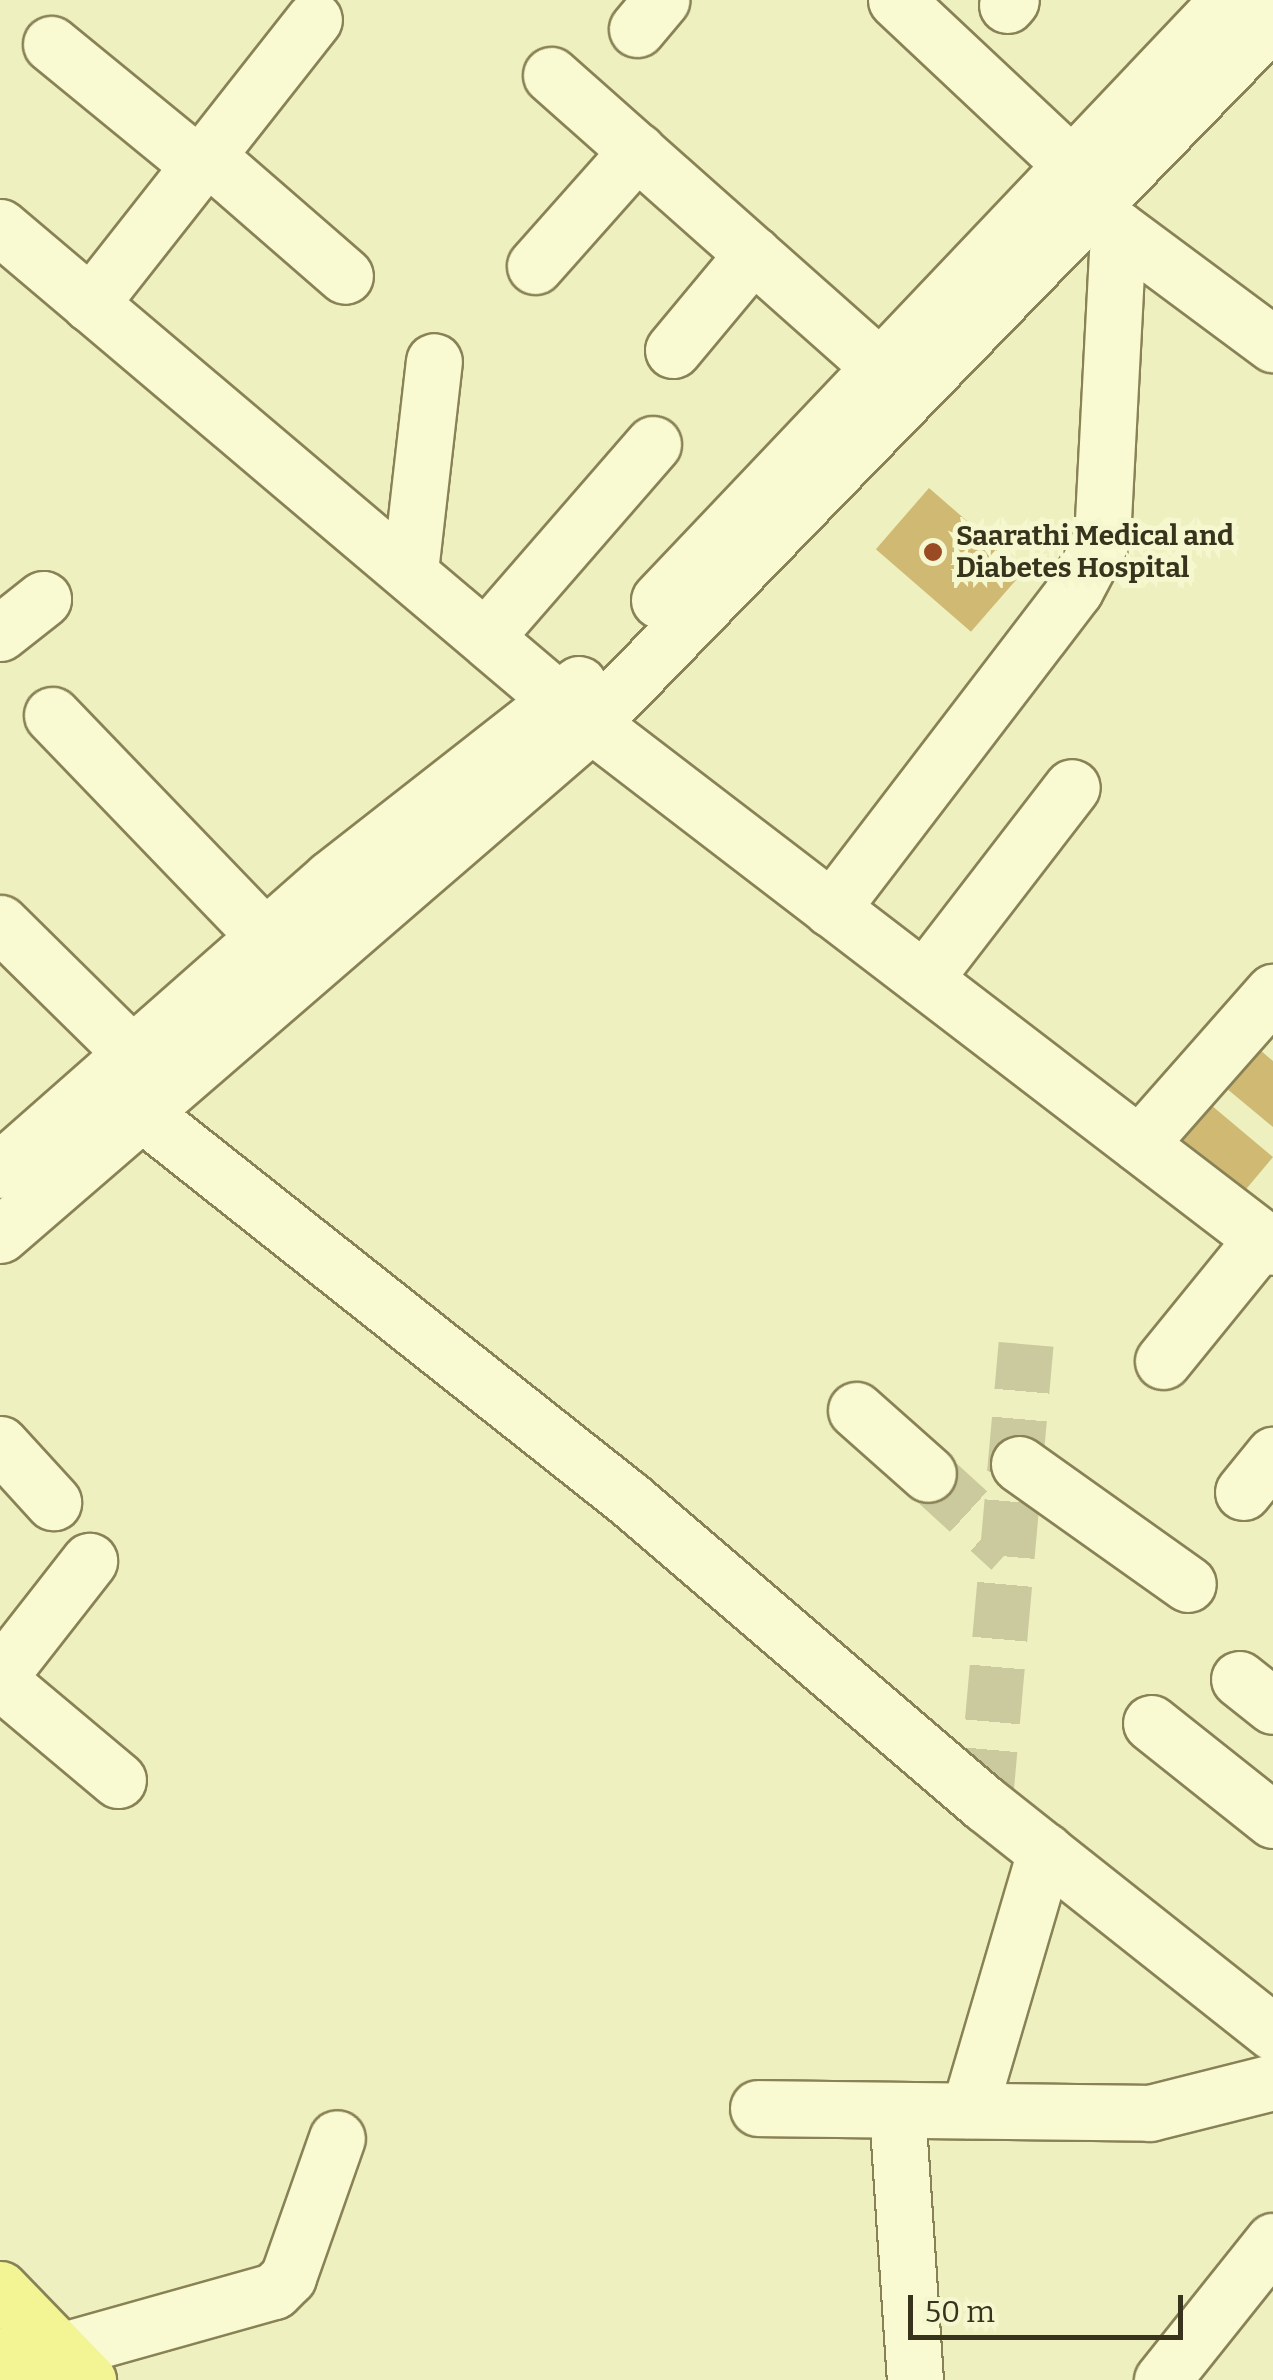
<!DOCTYPE html>
<html>
<head>
<meta charset="utf-8">
<style>
  body { margin:0 }
  #map { position:relative; width:1273px; height:2380px; overflow:hidden; background:#eef0bf; font-family:Bitter,serif }
  div>[style] { position:absolute }
  .building>* { inset:0; background:#d0b973; transform-origin:0 0 }
  .minor-tunnel>* { height:55px; margin-top:-27.5px; transform-origin:0; background:repeating-linear-gradient(90deg,#caca9e 0 55px,transparent 0 83px) }
  .roads { filter:drop-shadow(2px 0 #898256) drop-shadow(-2px 0 #898256) drop-shadow(0 2px #898256) drop-shadow(0 -2px #898256) }
  .minor>* { height:55px; margin:-27.5px; padding:0 27.5px; transform-origin:27.5px; border-radius:27.5px; background:#f9fad2 }
  .major>* { height:55px; margin:-27.5px; padding:0 27.5px; transform-origin:27.5px; border-radius:27.5px; background:#f3f594 }
  .dots>* { width:28px; height:28px; translate:-50% -50%; box-sizing:border-box; border:5px solid #f5f7cf; border-radius:50% }
  span { translate:-50% -50%; white-space:nowrap; text-align:center; line-height:1.15; -webkit-text-stroke:10px #f5f7cf; paint-order:stroke }
  .poi-label { font-size:28px; color:#38331c; font-weight:700 }
  .left { translate:0 -50%; text-align:left }
  .scale { position:absolute; left:908px; top:2295px; width:275px; height:45px; box-sizing:border-box; border:5px solid #38331c; border-top:0; padding-left:12px; font-size:30px; line-height:35px; white-space:nowrap; color:#38331c; -webkit-text-stroke:8px #f5f7cf; paint-order:stroke }
</style>
</head>
<body>
<div id="map">
  <div class="building">
    <div style="left:929px;top:488px;width:126px;height:81px;rotate:41deg"></div>
    <div style="clip-path:polygon(1259px 1049px,1273px 1061px,1273px 1127px,1226px 1088px)"></div>
    <div style="left:1211px;top:1105px;width:81px;height:50px;rotate:40deg"></div>
  </div>
  <div class="minor-tunnel">
    <div style="left:928px;top:1474px;width:111px;rotate:42.4deg"></div>
    <div style="left:985px;top:1804px;width:462px;rotate:-84.9deg"></div>
  </div>
  <div class="roads">
    <div class="minor">
      <div style="left:896px;top:0;width:243px;rotate:43.2deg"></div>
      <div style="left:1007px;top:5px;width:6px;rotate:-51deg"></div>
      <div style="left:637px;top:29px;width:38px;rotate:-50deg"></div>
      <div style="left:51px;top:44px;width:191px;rotate:39.3deg"></div>
      <div style="left:551px;top:75px;width:441px;rotate:41.6deg"></div>
      <div style="left:206px;top:155px;width:184px;rotate:41deg"></div>
      <div style="left:1095px;top:212px;width:222px;rotate:36.6deg"></div>
      <div style="left:0;top:227px;width:735px;rotate:40.25deg"></div>
      <div style="left:535px;top:266px;width:154px;rotate:-48.4deg"></div>
      <div style="left:90px;top:304px;width:362px;rotate:-51.8deg"></div>
      <div style="left:673px;top:350px;width:125px;rotate:-50.2deg"></div>
      <div style="left:410px;top:571px;width:211px;rotate:-83.5deg"></div>
      <div style="left:659px;top:600px;width:827px;rotate:-46.52deg"></div>
      <div style="left:0;top:633px;width:55px;rotate:-38.3deg"></div>
      <div style="left:487px;top:635px;width:253px;rotate:-49deg"></div>
      <div style="left:52px;top:715px;width:307px;rotate:46.1deg"></div>
      <div style="left:591px;top:724px;width:859px;rotate:37.48deg"></div>
      <div style="left:831px;top:909px;width:402px;rotate:-52.6deg"></div>
      <div style="left:1075px;top:590px;width:58px;rotate:-62.1deg"></div>
      <div style="left:1102px;top:539px;width:310px;rotate:-87deg"></div>
      <div style="left:0;top:923px;width:185px;rotate:44.6deg"></div>
      <div style="left:924px;top:979px;width:242px;rotate:-52.4deg"></div>
      <div style="left:142px;top:1113px;width:621px;rotate:38.4deg"></div>
      <div style="left:629px;top:1499px;width:469px;rotate:40.6deg"></div>
      <div style="left:985px;top:1804px;width:367px;rotate:38.4deg"></div>
      <div style="left:1139px;top:1144px;width:203px;rotate:-48.6deg"></div>
      <div style="left:0;top:1170px;width:440px;rotate:-41.4deg"></div>
      <div style="left:330px;top:879px;width:316px;rotate:-38.1deg"></div>
      <div style="left:0;top:1235px;width:769px;rotate:-40.84deg"></div>
      <div style="left:582px;top:732px;width:992px;rotate:-45.86deg"></div>
      <div style="left:1163px;top:1361px;width:157px;rotate:-50.9deg"></div>
      <div style="left:856px;top:1410px;width:96px;rotate:41.6deg"></div>
      <div style="left:0;top:1444px;width:79px;rotate:47.6deg"></div>
      <div style="left:1019px;top:1464px;width:207px;rotate:35.4deg"></div>
      <div style="left:1243px;top:1492px;width:48px;rotate:-51deg"></div>
      <div style="left:0;top:1675px;width:145px;rotate:-52deg"></div>
      <div style="left:1239px;top:1679px;width:43px;rotate:38.5deg"></div>
      <div style="left:0;top:1681px;width:154px;rotate:40deg"></div>
      <div style="left:1151px;top:1723px;width:156px;rotate:38.5deg"></div>
      <div style="left:758px;top:2108px;width:392px;rotate:0.7deg"></div>
      <div style="left:1150px;top:2113px;width:127px;rotate:-14.1deg"></div>
      <div style="left:897px;top:2110px;width:271px;rotate:86.2deg"></div>
      <div style="left:969px;top:2110px;width:270px;rotate:-73.6deg"></div>
      <div style="left:60px;top:2351px;width:222px;rotate:-15.7deg"></div>
      <div style="left:274px;top:2291px;width:20px;rotate:-45deg"></div>
      <div style="left:288px;top:2277px;width:147px;rotate:-70.6deg"></div>
      <div style="left:1162px;top:2380px;width:178px;rotate:-51.4deg"></div>
    </div>
    <div class="major">
      <div style="left:0;top:2289px;width:127px;rotate:46deg"></div>
      <div style="left:0;top:2356px;width:33px;rotate:46deg"></div>
    </div>
  </div>
  <div class="dots">
    <div style="left:933px;top:552px;background:#9b4b24"></div>
  </div>
  <div class="poi-label">
    <span class="left" style="left:956px;top:552px">Saarathi Medical and<br>Diabetes Hospital</span>
  </div>
  <div class="scale">50 m</div>
</div>
</body>
</html>
